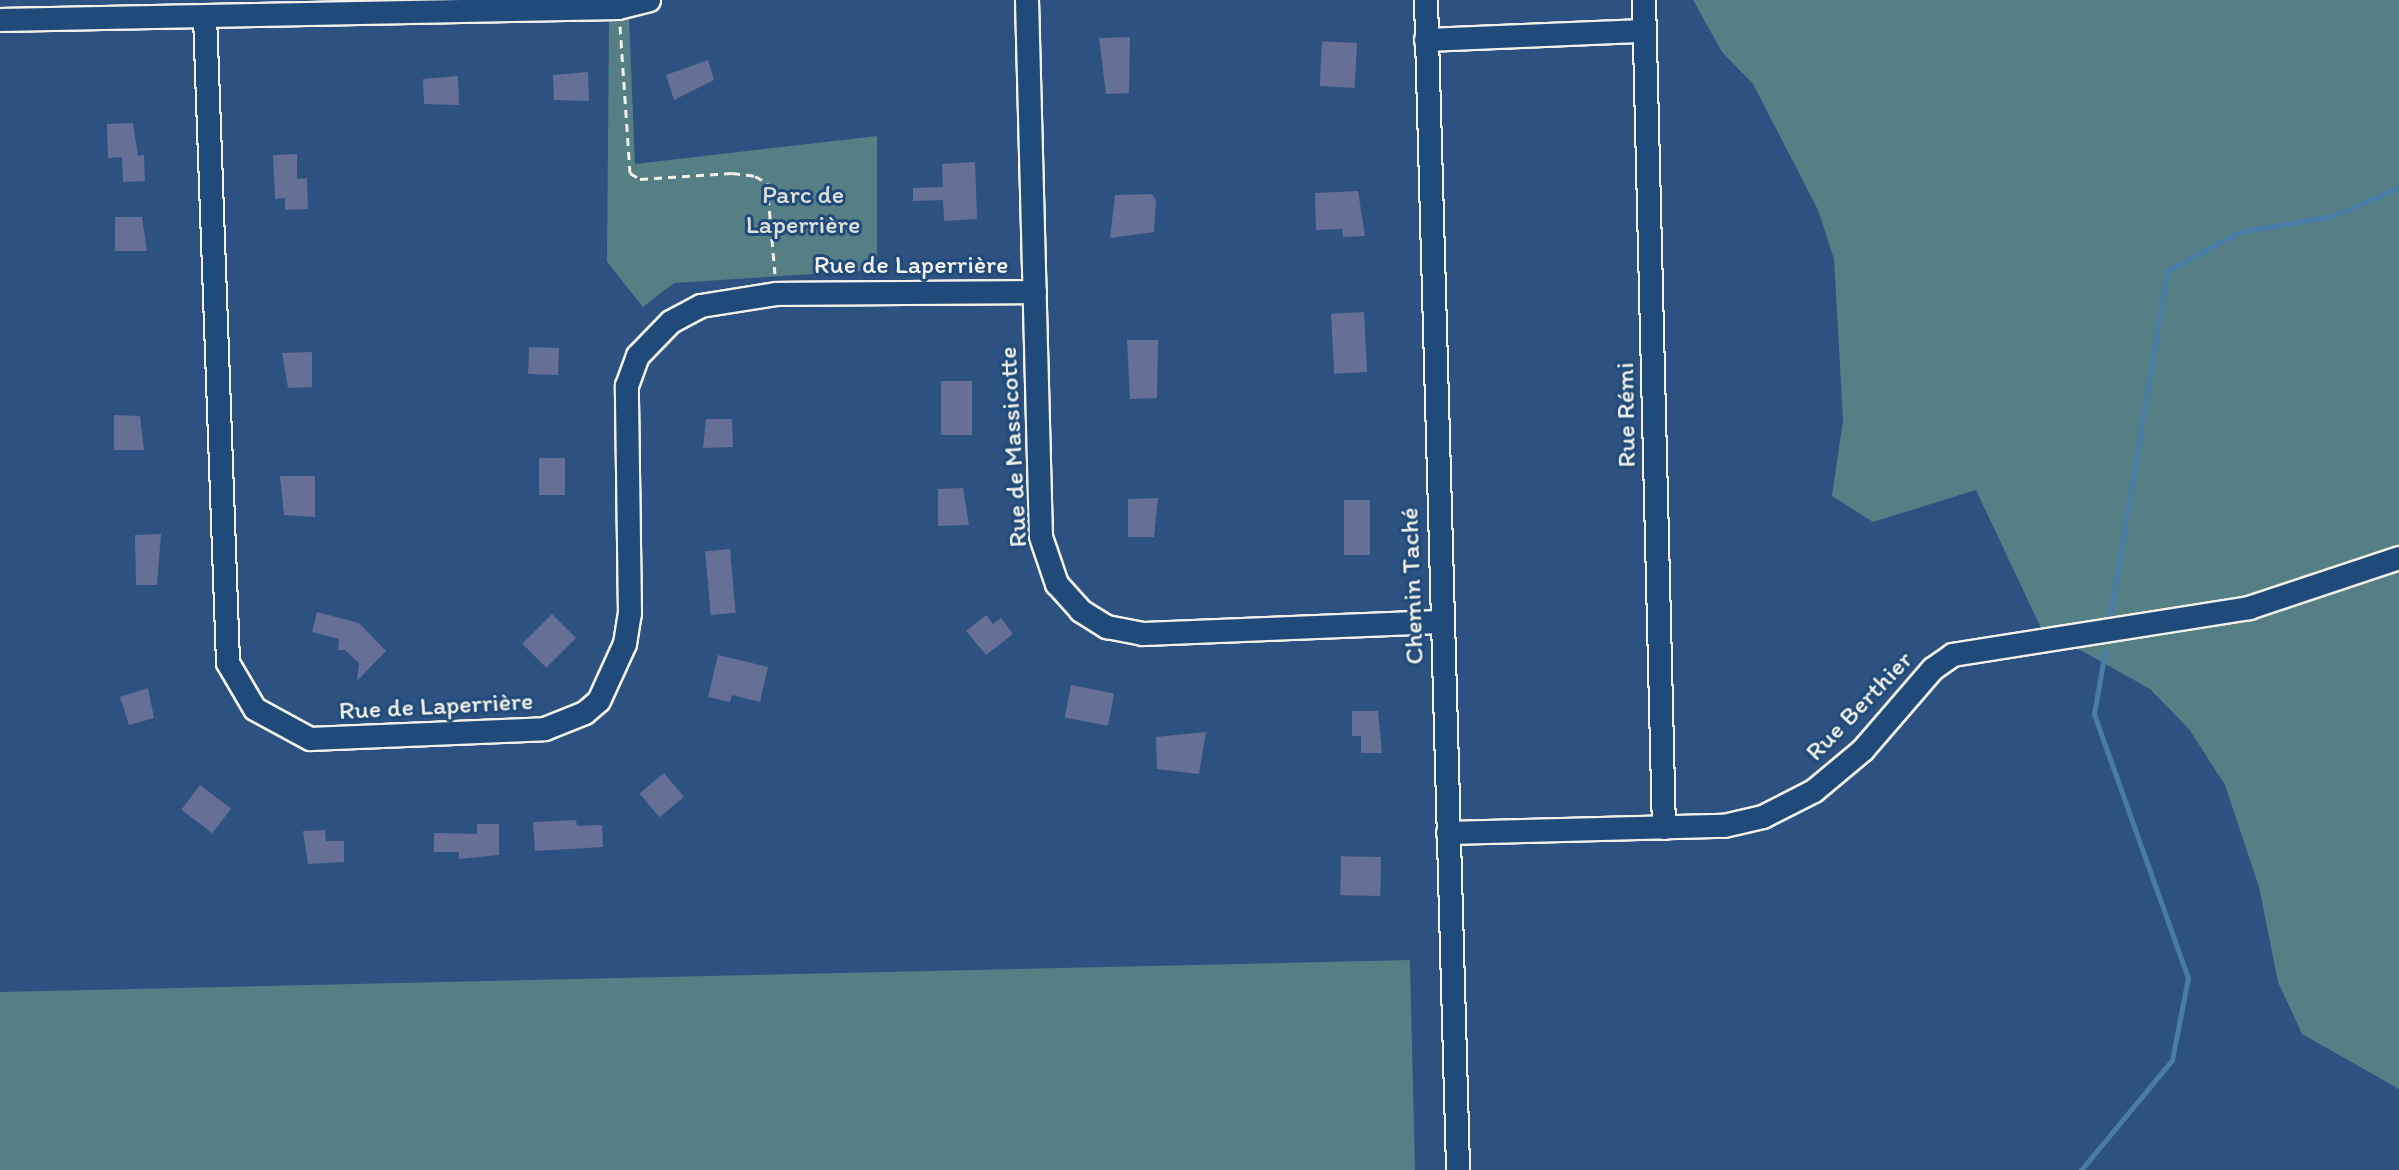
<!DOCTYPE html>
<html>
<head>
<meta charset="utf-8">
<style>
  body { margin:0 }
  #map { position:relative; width:2399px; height:1170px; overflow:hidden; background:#2d5180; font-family:Itim,sans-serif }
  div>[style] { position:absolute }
  .green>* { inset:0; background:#557e85 }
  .stream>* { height:5px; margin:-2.5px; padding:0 2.5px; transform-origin:2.5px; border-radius:2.5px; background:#497ca6 }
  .building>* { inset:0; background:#666f96; transform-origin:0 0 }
  .path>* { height:3px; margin-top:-1.5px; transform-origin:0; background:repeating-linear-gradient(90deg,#f4f1e8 0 8px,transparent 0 14px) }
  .roads { filter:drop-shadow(2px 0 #f4f1e8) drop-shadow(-2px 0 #f4f1e8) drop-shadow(0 2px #f4f1e8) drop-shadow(0 -2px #f4f1e8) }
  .minor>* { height:22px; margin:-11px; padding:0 11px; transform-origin:11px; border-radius:11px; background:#1f4a7a }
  span { translate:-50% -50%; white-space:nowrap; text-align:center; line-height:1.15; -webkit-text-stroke:6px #1f4a7a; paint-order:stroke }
  .park-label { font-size:26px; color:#dce0d9 }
  .street-label { font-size:26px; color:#f4f1e8 }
</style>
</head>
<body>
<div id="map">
  <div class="green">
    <div style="clip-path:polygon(1693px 0,2399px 0,2399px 1089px,2302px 1034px,2278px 982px,2259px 887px,2225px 785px,2189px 729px,2150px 689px,2041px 628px,1976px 490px,1873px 522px,1832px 496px,1843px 420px,1834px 259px,1818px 210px,1753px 84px,1722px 52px)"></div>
    <div style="clip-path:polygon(629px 18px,635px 164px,877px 136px,877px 270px,674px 283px,643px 307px,607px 262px,609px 19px)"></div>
    <div style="clip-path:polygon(1410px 960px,1415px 1170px,0 1170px,0 992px)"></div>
  </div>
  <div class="stream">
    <div style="left:2110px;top:616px;width:350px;rotate:-80.6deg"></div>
    <div style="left:2167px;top:271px;width:82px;rotate:-28.4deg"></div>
    <div style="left:2239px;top:232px;width:95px;rotate:-9.7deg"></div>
    <div style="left:2333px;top:216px;width:72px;rotate:-23.7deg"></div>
    <div style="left:2081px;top:1170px;width:143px;rotate:-50.4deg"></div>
    <div style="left:2172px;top:1060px;width:84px;rotate:-79deg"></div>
    <div style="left:2188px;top:978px;width:280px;rotate:-109.6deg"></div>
    <div style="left:2094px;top:714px;width:64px;rotate:-80.1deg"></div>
  </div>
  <div class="building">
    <div style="clip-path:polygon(1130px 37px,1129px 93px,1106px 94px,1099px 38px)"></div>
    <div style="left:1357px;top:43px;width:45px;height:35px;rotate:93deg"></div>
    <div style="clip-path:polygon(708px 60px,714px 80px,674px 100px,666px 75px)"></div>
    <div style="clip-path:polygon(588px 72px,589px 101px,554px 100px,553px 75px)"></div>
    <div style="clip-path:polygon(458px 76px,459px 105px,424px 104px,423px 79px)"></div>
    <div style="clip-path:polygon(133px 123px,138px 156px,144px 155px,145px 181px,123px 182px,122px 157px,108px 158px,107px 124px)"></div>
    <div style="clip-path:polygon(297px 154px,297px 179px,307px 178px,308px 209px,285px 210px,285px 198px,275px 199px,273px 155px)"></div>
    <div style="clip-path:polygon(975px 162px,977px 219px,944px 221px,943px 200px,913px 201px,913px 188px,943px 187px,942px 164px)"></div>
    <div style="clip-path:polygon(1358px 191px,1365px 236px,1343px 237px,1342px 229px,1316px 230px,1315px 193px)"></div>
    <div style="clip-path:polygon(1152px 194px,1156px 200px,1154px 232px,1110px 238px,1115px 195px)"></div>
    <div style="clip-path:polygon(115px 217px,142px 217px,147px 251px,115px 251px)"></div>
    <div style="left:1364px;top:312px;width:60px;height:33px;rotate:87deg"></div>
    <div style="clip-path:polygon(1127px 340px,1158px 340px,1157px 398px,1130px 399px)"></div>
    <div style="left:529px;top:347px;width:30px;height:27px;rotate:2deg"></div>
    <div style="clip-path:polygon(312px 352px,312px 387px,288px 388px,282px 353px)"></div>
    <div style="left:941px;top:381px;width:31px;height:54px"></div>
    <div style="clip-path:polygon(114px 415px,140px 416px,144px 450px,114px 450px)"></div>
    <div style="clip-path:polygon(706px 419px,732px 419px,733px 447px,703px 448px)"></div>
    <div style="left:539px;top:458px;width:26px;height:37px"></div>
    <div style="clip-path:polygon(280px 476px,315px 476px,315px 517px,284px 515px)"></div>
    <div style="clip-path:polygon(963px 488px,969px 525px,938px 526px,938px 489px)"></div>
    <div style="clip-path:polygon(1158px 498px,1154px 537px,1128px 537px,1128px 499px)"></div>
    <div style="left:1344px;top:500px;width:26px;height:55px"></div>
    <div style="clip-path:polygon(161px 534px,157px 585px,136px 585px,135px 535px)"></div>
    <div style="left:730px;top:549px;width:64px;height:25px;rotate:85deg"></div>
    <div style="clip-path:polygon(317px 612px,359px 623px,386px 651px,357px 681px,359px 663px,345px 650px,338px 650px,339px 639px,312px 632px)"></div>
    <div style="left:552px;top:614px;width:34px;height:42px;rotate:45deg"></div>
    <div style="clip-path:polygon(986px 615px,993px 624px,1001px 618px,1013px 634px,986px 655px,966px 631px)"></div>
    <div style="clip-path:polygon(718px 655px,768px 667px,760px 702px,732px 695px,730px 702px,708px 697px)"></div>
    <div style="left:1071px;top:685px;width:44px;height:33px;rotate:11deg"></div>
    <div style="clip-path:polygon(148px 688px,154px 718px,129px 725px,120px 697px)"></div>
    <div style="clip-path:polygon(1352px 711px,1378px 711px,1382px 753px,1361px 753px,1361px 736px,1352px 736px)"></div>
    <div style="clip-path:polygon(1206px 732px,1199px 774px,1157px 769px,1156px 737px)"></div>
    <div style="left:664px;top:773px;width:31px;height:32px;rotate:50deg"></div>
    <div style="left:200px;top:785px;width:39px;height:31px;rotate:37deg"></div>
    <div style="clip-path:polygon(576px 820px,577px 826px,602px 825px,603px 847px,535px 851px,533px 822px)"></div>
    <div style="clip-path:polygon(477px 824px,499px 824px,499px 855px,459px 859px,459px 852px,434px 852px,434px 833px,477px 834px)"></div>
    <div style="clip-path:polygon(325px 830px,326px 841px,344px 841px,344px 862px,308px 864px,303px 831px)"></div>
    <div style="left:1381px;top:857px;width:39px;height:40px;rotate:91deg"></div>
  </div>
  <div class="path">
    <div style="left:620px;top:26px;width:147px;rotate:86.1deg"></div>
    <div style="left:630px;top:173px;width:12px;rotate:31deg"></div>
    <div style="left:640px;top:179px;width:92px;rotate:-3.7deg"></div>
    <div style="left:732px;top:173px;width:23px;rotate:7deg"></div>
    <div style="left:755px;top:176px;width:14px;rotate:30deg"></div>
    <div style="left:767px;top:183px;width:91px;rotate:85deg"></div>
  </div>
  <div class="roads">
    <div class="minor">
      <div style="left:1027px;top:0;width:537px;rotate:88.51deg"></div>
      <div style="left:1041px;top:537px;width:50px;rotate:71.2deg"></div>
      <div style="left:1057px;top:584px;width:36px;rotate:48deg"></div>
      <div style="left:1081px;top:611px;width:31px;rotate:32deg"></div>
      <div style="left:1107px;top:627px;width:37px;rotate:11deg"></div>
      <div style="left:1143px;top:634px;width:298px;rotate:-2.3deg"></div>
      <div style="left:1426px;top:0;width:1170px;rotate:88.43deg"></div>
      <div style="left:1644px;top:0;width:828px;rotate:88.62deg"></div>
      <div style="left:205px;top:16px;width:647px;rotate:87.96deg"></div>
      <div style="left:228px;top:663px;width:53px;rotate:59.6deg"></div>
      <div style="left:255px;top:709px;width:63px;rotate:28.6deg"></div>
      <div style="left:310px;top:739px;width:235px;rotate:-2.4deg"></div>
      <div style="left:545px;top:729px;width:43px;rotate:-21.8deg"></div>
      <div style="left:585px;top:713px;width:18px;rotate:-41deg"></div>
      <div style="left:599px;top:701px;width:63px;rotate:-65.5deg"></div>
      <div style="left:625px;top:644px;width:30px;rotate:-81deg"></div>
      <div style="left:630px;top:614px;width:228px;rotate:-90.8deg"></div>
      <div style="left:627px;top:386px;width:32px;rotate:-70deg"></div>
      <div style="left:638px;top:356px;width:47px;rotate:-45.9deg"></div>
      <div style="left:671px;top:322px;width:34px;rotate:-28deg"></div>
      <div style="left:701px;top:306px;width:77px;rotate:-9deg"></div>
      <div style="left:777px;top:294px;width:258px;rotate:-0.4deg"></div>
      <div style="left:0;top:20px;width:618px;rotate:-1.11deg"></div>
      <div style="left:618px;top:8px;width:32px;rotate:-14deg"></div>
      <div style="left:1426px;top:40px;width:219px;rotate:-2.4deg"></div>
      <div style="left:1448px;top:833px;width:276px;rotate:-1.5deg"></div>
      <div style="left:1724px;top:826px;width:40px;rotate:-13deg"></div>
      <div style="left:1763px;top:817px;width:57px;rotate:-27deg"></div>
      <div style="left:1814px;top:791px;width:64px;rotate:-39.9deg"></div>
      <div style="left:1863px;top:750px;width:107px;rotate:-49.2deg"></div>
      <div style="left:1933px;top:669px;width:24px;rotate:-35deg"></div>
      <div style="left:1953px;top:655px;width:300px;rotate:-9deg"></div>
      <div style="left:2249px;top:608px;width:158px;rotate:-18.4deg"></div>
    </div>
  </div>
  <div class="park-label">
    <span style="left:803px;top:210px">Parc de<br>Laperrière</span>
  </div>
  <div class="street-label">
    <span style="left:911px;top:265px">Rue de Laperrière</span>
    <span style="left:1626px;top:415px;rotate:-91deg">Rue Rémi</span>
    <span style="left:1013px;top:447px;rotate:-93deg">Rue de Massicotte</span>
    <span style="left:1412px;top:586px;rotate:-92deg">Chemin Taché</span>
    <span style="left:436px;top:706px;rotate:-3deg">Rue de Laperrière</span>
    <span style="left:1859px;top:706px;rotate:-46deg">Rue Berthier</span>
  </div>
</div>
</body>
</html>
